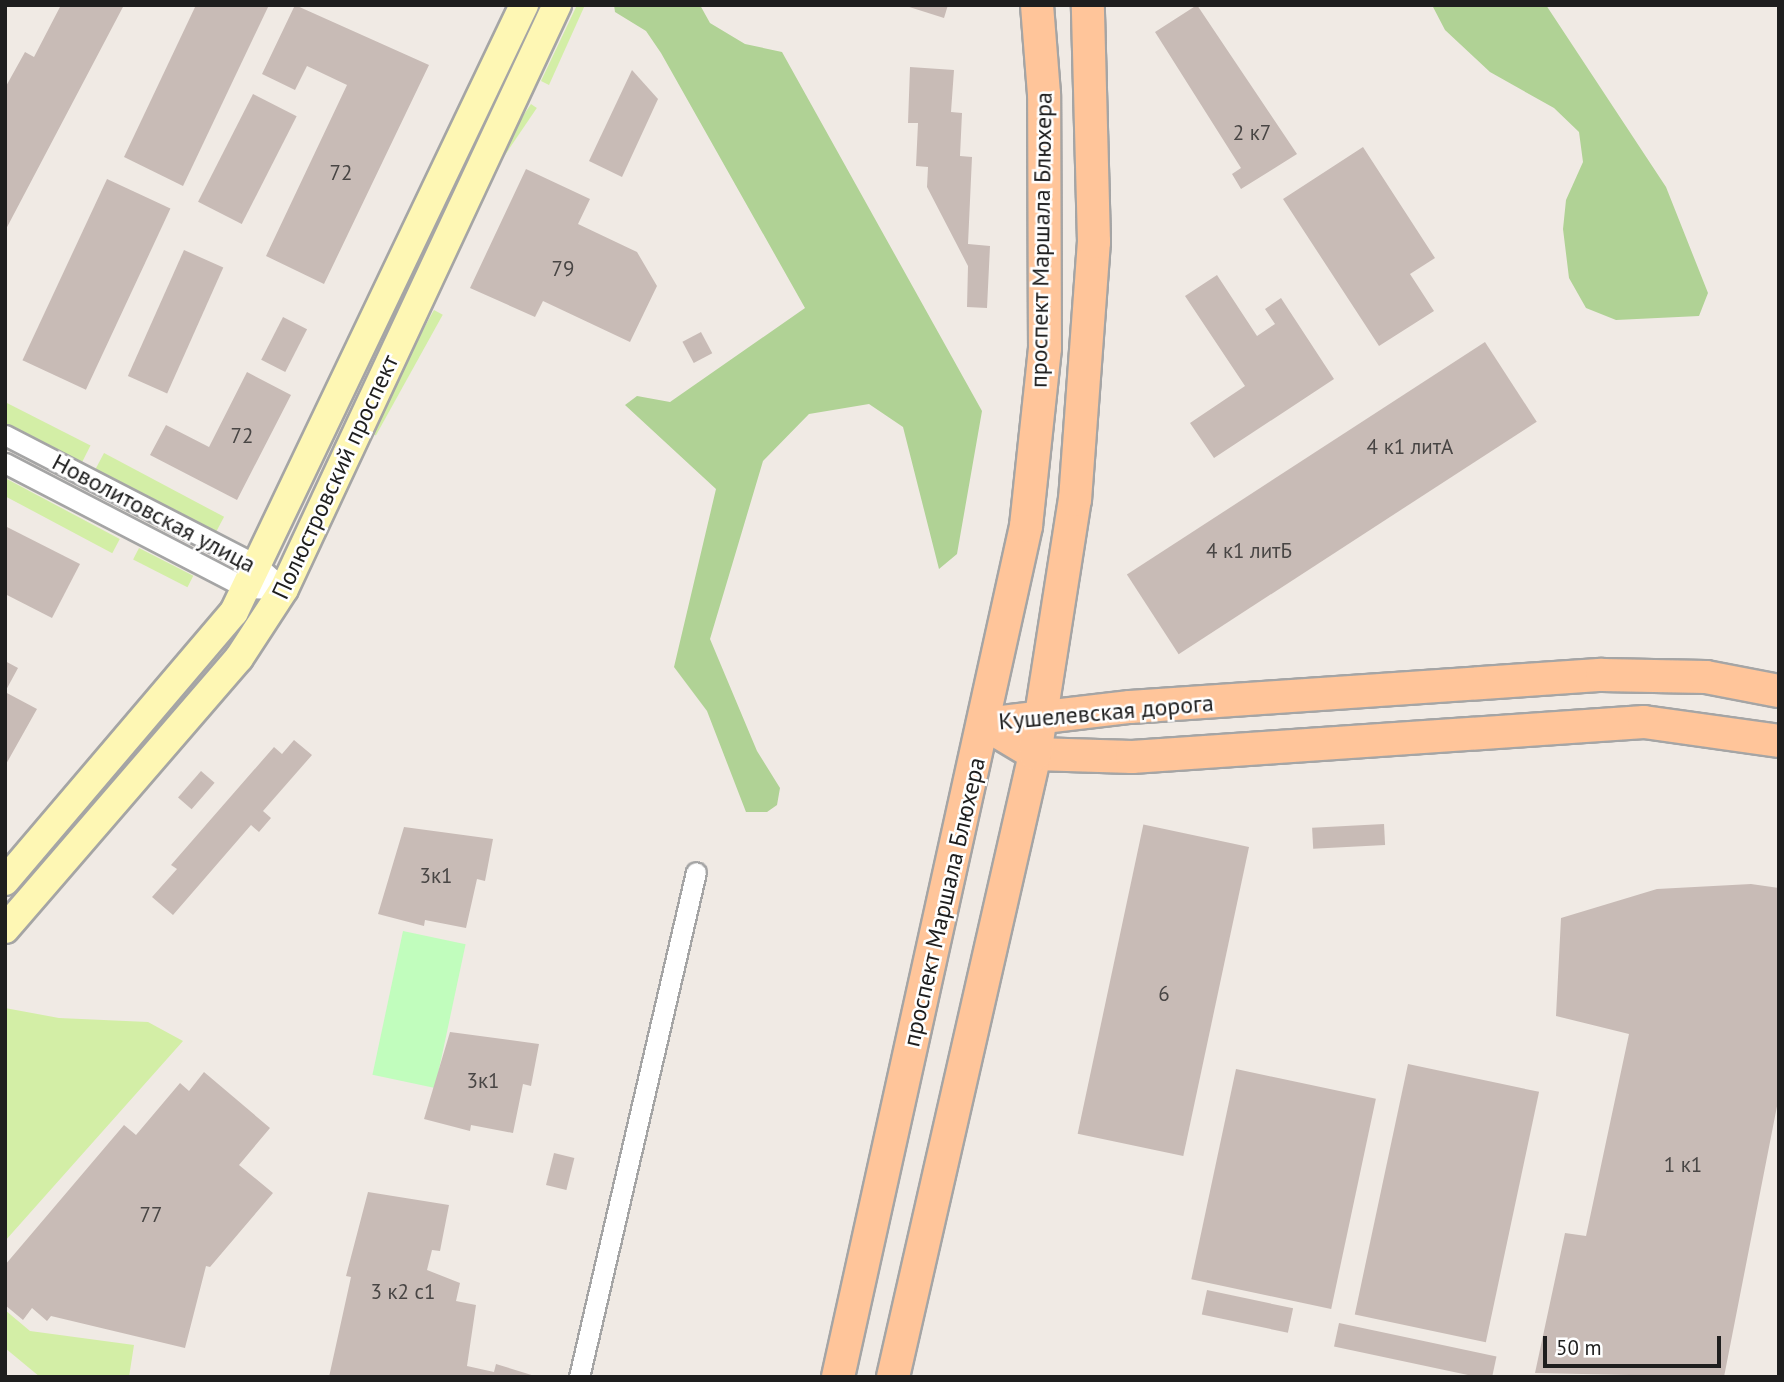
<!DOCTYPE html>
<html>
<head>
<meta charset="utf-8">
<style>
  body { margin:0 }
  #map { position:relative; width:1784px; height:1382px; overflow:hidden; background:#f0eae4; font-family:"PT Sans",sans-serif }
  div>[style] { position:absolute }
  .grass>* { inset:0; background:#d3eea6; transform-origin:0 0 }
  .forest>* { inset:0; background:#b0d295 }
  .park>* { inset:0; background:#c1fdbd; transform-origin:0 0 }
  .building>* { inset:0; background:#c8bbb6; transform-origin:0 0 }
  .roads { filter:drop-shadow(2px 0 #a5a5a5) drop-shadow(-2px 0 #a5a5a5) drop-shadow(0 2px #a5a5a5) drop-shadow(0 -2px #a5a5a5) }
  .street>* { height:19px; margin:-9.5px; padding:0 9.5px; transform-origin:9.5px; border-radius:9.5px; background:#fff }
  .secondary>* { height:28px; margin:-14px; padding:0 14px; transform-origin:14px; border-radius:14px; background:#fef7b4 }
  .primary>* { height:32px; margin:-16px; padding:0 16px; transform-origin:16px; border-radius:16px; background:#ffc59a }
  span { translate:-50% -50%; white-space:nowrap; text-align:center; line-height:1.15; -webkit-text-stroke:5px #fff; paint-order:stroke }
  .number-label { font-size:21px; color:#484544 }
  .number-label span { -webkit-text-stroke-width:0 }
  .street-label { font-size:24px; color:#1e1e1e }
  .frame { position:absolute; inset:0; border:7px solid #1e1e1e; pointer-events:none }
  .scale { position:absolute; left:1543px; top:1336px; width:178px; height:32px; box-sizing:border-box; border:4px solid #1e1e1e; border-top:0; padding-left:9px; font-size:21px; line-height:24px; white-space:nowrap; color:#1e1e1e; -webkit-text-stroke:5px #fff; paint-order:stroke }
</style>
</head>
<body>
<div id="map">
  <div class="grass">
    <div style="clip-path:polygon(577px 5px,585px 5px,549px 85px,541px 81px)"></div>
    <div style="left:531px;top:104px;width:7px;height:128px;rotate:34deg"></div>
    <div style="left:434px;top:310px;width:10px;height:138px;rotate:29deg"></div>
    <div style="left:5px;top:402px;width:96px;height:21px;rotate:27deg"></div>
    <div style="left:104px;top:453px;width:136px;height:18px;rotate:28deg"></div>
    <div style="left:5px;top:478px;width:130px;height:16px;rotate:28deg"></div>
    <div style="left:139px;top:548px;width:61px;height:13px;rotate:27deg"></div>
    <div style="clip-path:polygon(5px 1008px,59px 1018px,148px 1022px,183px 1041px,5px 1241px)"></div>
    <div style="clip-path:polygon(5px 1310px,30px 1331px,134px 1345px,129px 1377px,40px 1377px,5px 1348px)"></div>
  </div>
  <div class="forest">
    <div style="clip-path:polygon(614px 5px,700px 5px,710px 23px,745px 44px,782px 52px,982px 411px,957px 554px,939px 569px,903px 427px,869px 404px,809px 414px,763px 461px,710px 639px,757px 751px,780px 788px,777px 805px,767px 812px,746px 812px,707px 711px,674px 667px,716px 489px,625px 405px,637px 396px,670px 402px,805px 308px,661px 53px,646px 31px,615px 12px)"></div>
    <div style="clip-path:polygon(1432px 5px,1546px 5px,1666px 187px,1708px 293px,1699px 316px,1616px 320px,1586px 308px,1569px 278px,1563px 229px,1566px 200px,1583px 162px,1579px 132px,1554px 108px,1490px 72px,1445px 30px)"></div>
  </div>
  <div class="park">
    <div style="left:403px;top:931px;width:64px;height:147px;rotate:12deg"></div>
  </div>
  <div class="building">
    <div style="clip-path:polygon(61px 5px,124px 5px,5px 231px,5px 88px,25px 52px,34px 57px)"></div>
    <div style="clip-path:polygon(196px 5px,269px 5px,183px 186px,124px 157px)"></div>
    <div style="clip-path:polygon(295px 5px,429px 65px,324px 284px,266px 256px,347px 85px,307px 66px,295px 90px,262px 74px)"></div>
    <div style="clip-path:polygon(903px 5px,948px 5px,944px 18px)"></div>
    <div style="clip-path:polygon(1197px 5px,1297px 154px,1241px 189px,1232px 174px,1241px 168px,1155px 32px)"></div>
    <div style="clip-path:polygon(910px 67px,954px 70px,951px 112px,962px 113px,960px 156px,972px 157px,968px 244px,990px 246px,987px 308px,967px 307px,968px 266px,927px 187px,928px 167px,916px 166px,918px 123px,908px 123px)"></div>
    <div style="clip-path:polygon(632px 70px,658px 99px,622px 177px,589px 161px)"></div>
    <div style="left:253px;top:94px;width:49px;height:121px;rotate:27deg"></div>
    <div style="clip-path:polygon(1363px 147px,1435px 258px,1410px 274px,1434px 311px,1379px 346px,1283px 199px)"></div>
    <div style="clip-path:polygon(526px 169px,590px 199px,578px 224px,637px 252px,657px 286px,630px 342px,543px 301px,535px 317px,470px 288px)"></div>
    <div style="left:107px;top:179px;width:70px;height:200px;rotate:25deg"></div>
    <div style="left:184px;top:250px;width:43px;height:138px;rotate:24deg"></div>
    <div style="clip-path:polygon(1217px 275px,1257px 336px,1275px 324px,1265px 309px,1281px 298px,1334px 379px,1214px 458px,1190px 423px,1245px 386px,1185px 296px)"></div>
    <div style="left:283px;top:317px;width:27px;height:48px;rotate:27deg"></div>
    <div style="left:701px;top:332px;width:24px;height:21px;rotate:62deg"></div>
    <div style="left:1485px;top:342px;width:95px;height:427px;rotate:57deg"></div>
    <div style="clip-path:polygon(247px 372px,291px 395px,237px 500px,150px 455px,166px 425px,209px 447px)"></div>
    <div style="clip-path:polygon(5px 526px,80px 564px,52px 618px,5px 594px)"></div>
    <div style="clip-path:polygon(5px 661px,18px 668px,5px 692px,37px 709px,5px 766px)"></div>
    <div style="clip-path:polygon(294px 740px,312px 755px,263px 811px,271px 818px,259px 832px,251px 825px,173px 915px,152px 897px,177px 869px,171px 865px,274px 747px,282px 754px)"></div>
    <div style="left:201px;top:771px;width:18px;height:35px;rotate:41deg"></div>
    <div style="left:1384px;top:824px;width:21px;height:72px;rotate:87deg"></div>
    <div style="clip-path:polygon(404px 827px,493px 839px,485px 881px,477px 879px,466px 928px,425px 920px,424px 926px,378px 914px)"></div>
    <div style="left:1249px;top:847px;width:316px;height:108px;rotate:102deg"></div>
    <div style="clip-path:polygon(1751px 884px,1779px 888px,1779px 1096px,1724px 1377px,1535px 1373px,1565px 1233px,1586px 1236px,1629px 1034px,1556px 1016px,1561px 918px,1657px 889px)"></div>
    <div style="clip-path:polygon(450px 1032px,539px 1044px,531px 1086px,523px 1084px,513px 1133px,471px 1125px,470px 1131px,424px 1119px)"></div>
    <div style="left:1408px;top:1064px;width:134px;height:256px;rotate:12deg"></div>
    <div style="left:1236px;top:1069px;width:143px;height:215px;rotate:12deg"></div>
    <div style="clip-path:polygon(204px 1072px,270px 1128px,239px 1165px,273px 1193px,210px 1267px,206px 1266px,185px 1348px,51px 1316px,47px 1321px,32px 1308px,23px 1320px,5px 1305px,5px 1265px,124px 1125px,136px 1135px,180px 1083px,189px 1091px)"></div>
    <div style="left:554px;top:1153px;width:21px;height:33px;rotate:14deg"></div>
    <div style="clip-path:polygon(368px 1192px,449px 1205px,440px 1251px,432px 1250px,427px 1270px,460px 1283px,456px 1301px,476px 1305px,467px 1366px,494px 1372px,496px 1364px,538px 1377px,329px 1377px,351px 1277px,346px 1276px)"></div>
    <div style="left:1207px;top:1290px;width:88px;height:25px;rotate:12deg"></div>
    <div style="left:1339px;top:1323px;width:161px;height:24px;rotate:12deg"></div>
  </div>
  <div class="roads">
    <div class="street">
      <div style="left:5px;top:435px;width:284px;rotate:27.3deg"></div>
      <div style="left:257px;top:565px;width:36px;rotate:42deg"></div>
      <div style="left:5px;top:463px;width:271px;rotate:27.4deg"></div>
      <div style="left:246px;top:588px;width:38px;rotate:2deg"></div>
      <div style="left:579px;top:1377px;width:518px;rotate:-76.96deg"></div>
    </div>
    <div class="secondary">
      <div style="left:5px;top:881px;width:353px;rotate:-49.6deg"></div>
      <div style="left:234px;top:612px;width:673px;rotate:-64.46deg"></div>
      <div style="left:5px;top:929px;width:358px;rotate:-49.2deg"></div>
      <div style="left:239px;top:658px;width:82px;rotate:-56.9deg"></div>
      <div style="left:284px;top:589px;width:645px;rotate:-64.95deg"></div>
    </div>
    <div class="primary">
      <div style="left:985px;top:724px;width:58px;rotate:31deg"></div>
      <div style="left:1035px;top:754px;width:97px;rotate:1.8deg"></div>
      <div style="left:1132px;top:757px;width:513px;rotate:-3.91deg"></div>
      <div style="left:1644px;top:722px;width:136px;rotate:8deg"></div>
      <div style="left:985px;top:724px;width:146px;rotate:-6.7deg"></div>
      <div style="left:1130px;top:707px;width:473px;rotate:-3.9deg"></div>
      <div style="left:1602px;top:675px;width:104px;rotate:1.1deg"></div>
      <div style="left:1706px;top:677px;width:74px;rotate:10.9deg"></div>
      <div style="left:838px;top:1377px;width:872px;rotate:-77.54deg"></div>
      <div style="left:1026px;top:526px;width:179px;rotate:-83.9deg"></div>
      <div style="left:1045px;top:348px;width:254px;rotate:-90.2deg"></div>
      <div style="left:1044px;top:94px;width:89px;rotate:-94.5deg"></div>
      <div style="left:893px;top:1377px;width:639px;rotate:-77.16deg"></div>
      <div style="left:1035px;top:754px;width:257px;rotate:-81.1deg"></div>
      <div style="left:1075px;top:500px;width:259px;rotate:-85.8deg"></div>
      <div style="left:1094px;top:242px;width:237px;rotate:-91.5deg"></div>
    </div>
  </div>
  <div class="number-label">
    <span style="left:1252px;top:133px">2 к7</span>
    <span style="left:341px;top:173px">72</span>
    <span style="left:563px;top:269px">79</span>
    <span style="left:242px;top:436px">72</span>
    <span style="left:1410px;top:447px">4 к1 литА</span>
    <span style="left:1249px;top:551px">4 к1 литБ</span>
    <span style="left:436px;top:876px">3к1</span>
    <span style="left:1164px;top:994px">6</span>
    <span style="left:483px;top:1081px">3к1</span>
    <span style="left:1683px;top:1165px">1 к1</span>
    <span style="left:151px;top:1215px">77</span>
    <span style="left:403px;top:1292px">3 к2 с1</span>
  </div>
  <div class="street-label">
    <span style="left:1041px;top:240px;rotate:-89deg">проспект Маршала Блюхера</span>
    <span style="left:335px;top:477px;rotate:-65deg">Полюстровский проспект</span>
    <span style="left:154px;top:513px;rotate:28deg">Новолитовская улица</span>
    <span style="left:1106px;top:712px;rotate:-5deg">Кушелевская дорога</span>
    <span style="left:944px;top:902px;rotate:-77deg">проспект Маршала Блюхера</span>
  </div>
  <div class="frame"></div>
  <div class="scale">50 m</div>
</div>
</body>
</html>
